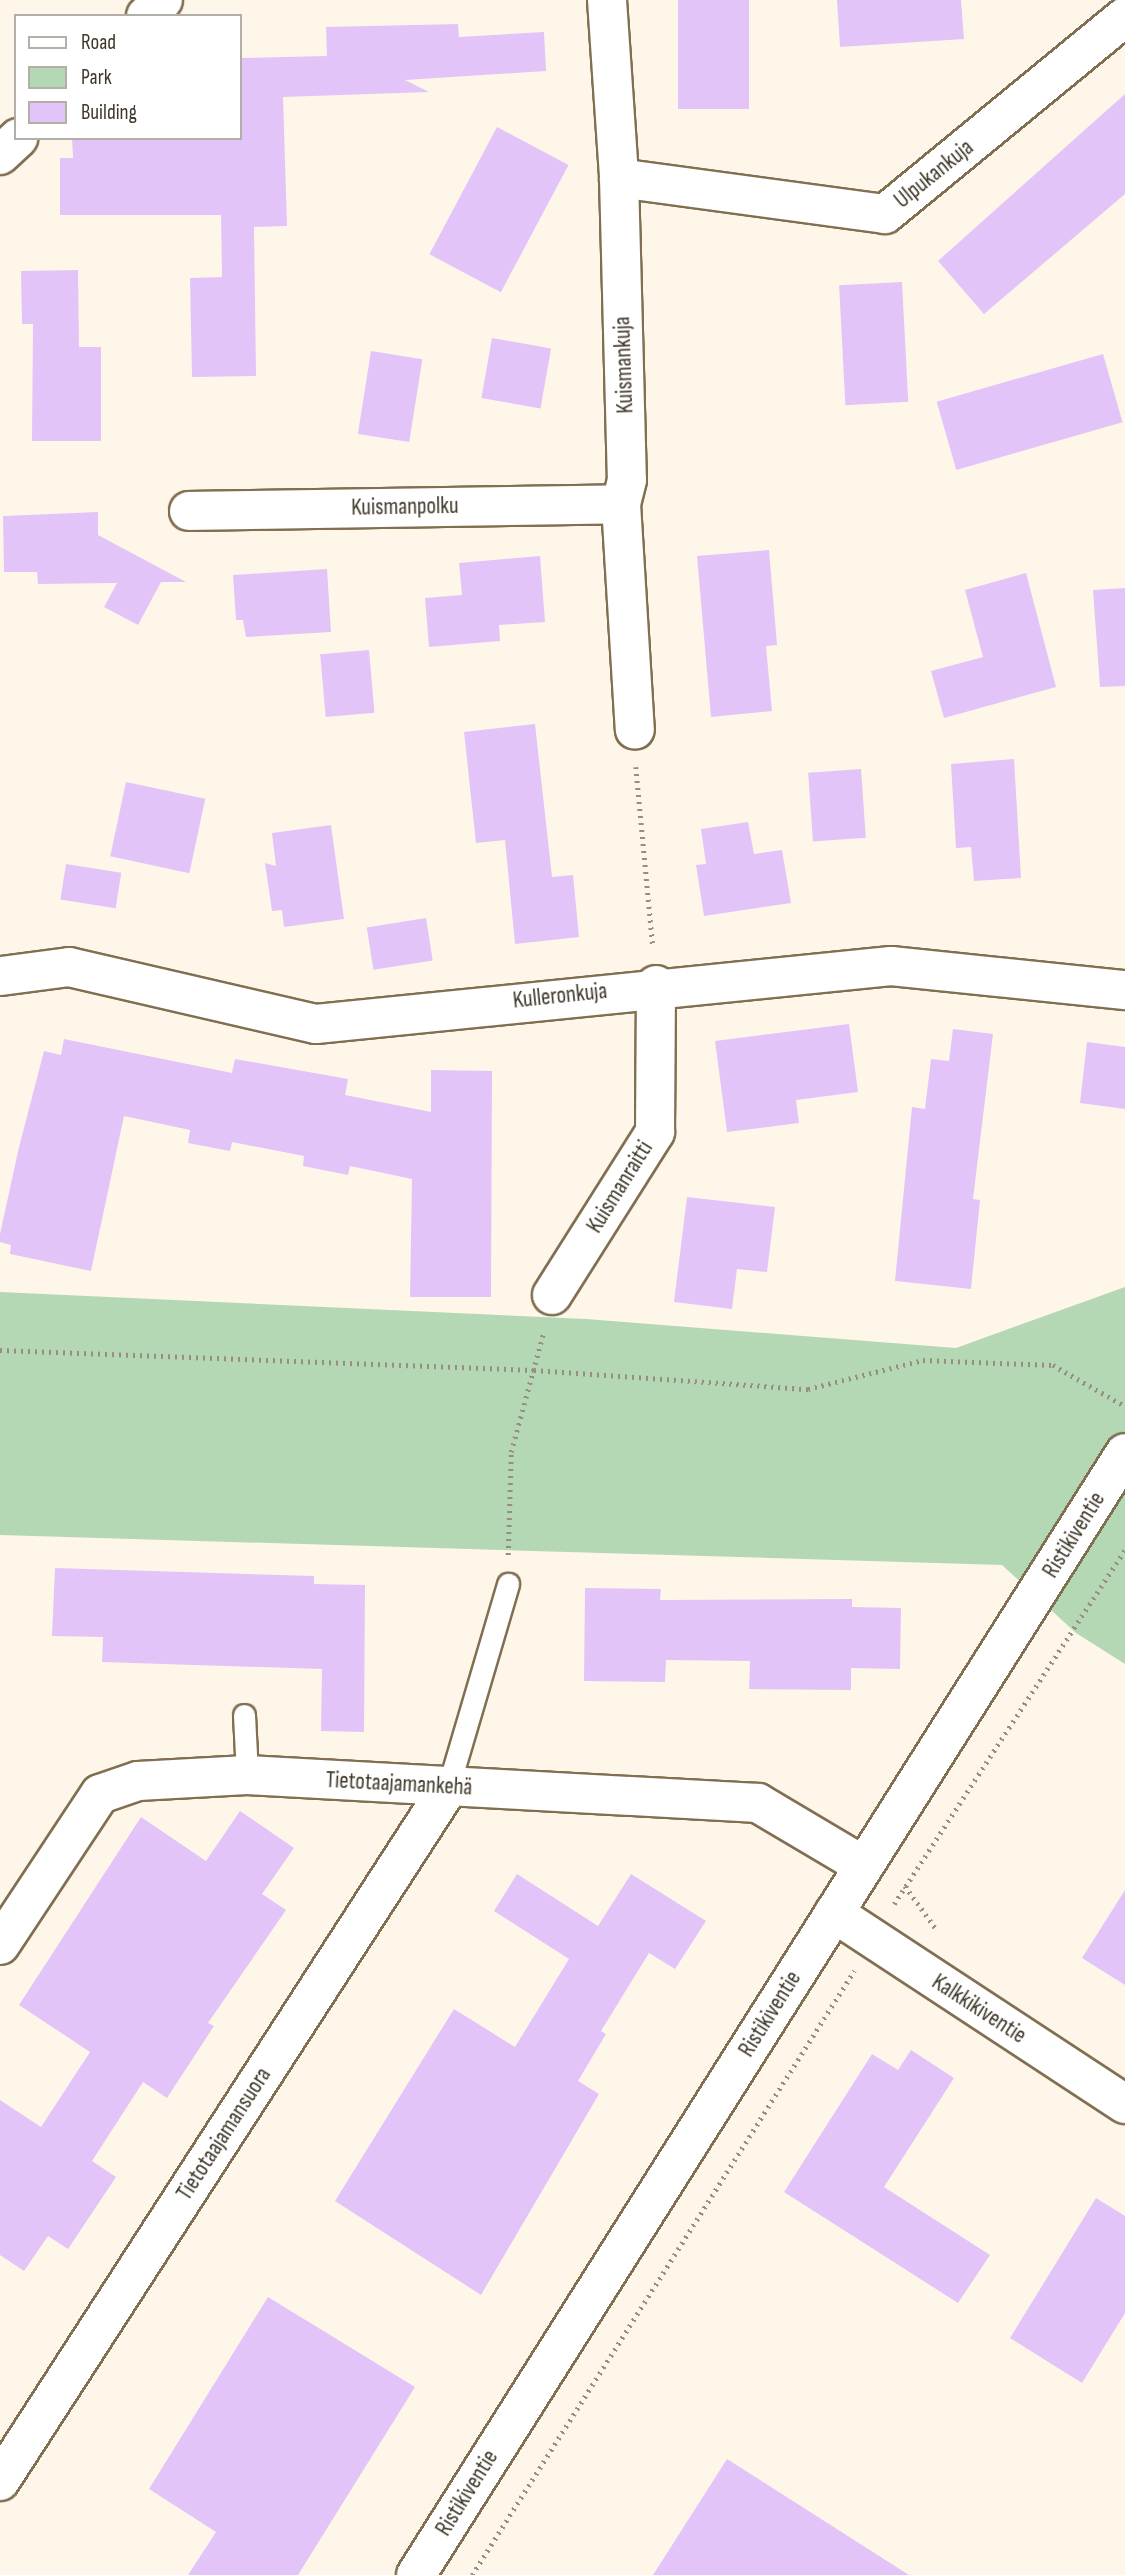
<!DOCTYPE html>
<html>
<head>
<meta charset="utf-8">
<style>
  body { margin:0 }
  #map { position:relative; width:1125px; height:2575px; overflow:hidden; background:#fef6e9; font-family:"Sofia Sans Condensed",sans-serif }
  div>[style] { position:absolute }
  .green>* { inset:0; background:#b5d8b4 }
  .building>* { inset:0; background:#e3c4f8; transform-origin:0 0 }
  .path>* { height:4.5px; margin-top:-2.25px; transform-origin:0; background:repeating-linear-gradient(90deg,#968f81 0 2px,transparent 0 7px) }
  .roads { filter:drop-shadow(2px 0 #816f51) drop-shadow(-2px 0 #816f51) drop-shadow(0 2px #816f51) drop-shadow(0 -2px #816f51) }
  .service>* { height:21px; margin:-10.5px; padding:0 10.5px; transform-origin:10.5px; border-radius:10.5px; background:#fff }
  .minor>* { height:38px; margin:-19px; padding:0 19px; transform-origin:19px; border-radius:19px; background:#fff }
  .tertiary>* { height:38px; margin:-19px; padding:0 19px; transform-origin:19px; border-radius:19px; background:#fff }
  span { translate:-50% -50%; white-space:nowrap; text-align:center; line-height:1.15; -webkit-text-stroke:7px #fff; paint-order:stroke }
  .street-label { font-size:23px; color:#3e3729 }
  .legend { position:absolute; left:14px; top:14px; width:228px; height:126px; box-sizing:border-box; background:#fff; border:2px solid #b2afa9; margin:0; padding:9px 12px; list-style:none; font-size:21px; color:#3e3729 }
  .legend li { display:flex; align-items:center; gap:14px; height:35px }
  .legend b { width:35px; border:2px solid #b2afa9 }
</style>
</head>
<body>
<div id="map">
  <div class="green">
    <div style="clip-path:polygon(1125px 1287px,1125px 1664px,1076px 1633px,1002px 1565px,0 1535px,0 1292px,586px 1319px,956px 1348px)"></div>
  </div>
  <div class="building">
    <div style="left:678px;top:0;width:71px;height:109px"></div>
    <div style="clip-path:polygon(837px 0,961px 0,964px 39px,840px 47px)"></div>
    <div style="clip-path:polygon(458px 24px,459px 37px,544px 32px,546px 71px,405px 80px,429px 92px,283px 97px,287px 226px,254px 227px,256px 376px,192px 377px,190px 278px,222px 277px,221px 215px,60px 215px,60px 158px,73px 158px,72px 138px,240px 138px,240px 58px,327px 56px,326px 27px)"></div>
    <div style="clip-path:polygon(1125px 94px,1125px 194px,984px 314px,938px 261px)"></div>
    <div style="left:497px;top:127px;width:81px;height:144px;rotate:28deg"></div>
    <div style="clip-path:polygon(78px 270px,79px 347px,101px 347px,101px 441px,32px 441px,33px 324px,22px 324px,21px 271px)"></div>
    <div style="left:902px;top:282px;width:120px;height:63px;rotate:87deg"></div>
    <div style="left:492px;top:338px;width:60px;height:61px;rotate:10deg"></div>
    <div style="left:371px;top:351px;width:52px;height:84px;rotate:9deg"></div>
    <div style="left:1103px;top:354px;width:71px;height:173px;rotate:74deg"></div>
    <div style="clip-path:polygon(98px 512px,98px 535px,186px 582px,161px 582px,138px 625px,104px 607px,117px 583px,38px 584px,37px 572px,4px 572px,3px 516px)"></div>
    <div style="clip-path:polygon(769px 550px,777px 645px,766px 646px,772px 711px,711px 717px,697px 556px)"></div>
    <div style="clip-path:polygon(540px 556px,545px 622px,499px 625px,500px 641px,429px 647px,425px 598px,462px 595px,459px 563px)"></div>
    <div style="clip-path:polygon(327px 569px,331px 632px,246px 637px,243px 620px,236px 620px,233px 575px)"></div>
    <div style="clip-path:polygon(1026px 573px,1056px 687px,944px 718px,931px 671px,983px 657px,965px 590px)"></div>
    <div style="clip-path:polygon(1125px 588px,1125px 686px,1100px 687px,1093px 590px)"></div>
    <div style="left:369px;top:650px;width:63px;height:49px;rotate:85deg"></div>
    <div style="clip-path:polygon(535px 724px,552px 877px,573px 875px,579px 937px,515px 944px,505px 840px,476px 843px,464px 732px)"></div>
    <div style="clip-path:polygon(1014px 759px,1021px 878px,974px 881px,971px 847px,956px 848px,951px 764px)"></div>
    <div style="left:861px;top:769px;width:69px;height:53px;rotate:86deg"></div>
    <div style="left:126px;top:782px;width:81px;height:76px;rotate:12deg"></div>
    <div style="clip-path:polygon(748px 822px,754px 854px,782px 850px,791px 903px,704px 916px,696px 865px,706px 864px,701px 829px)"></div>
    <div style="clip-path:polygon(331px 825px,344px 919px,284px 927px,282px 910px,272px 911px,265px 863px,276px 866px,272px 833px)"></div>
    <div style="left:66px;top:864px;width:56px;height:36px;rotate:9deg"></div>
    <div style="left:426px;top:918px;width:43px;height:60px;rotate:81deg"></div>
    <div style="clip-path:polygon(849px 1024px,858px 1092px,796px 1100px,799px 1123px,727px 1132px,715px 1041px)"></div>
    <div style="clip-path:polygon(953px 1029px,993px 1034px,973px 1199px,980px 1200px,971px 1289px,895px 1281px,912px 1107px,925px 1109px,931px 1059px,949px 1061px)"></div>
    <div style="clip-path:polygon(64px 1039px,232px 1073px,235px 1059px,348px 1079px,345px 1095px,431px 1112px,431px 1070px,492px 1071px,491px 1297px,410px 1297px,412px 1179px,350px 1166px,348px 1175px,303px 1166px,304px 1156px,232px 1142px,230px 1151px,188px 1143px,190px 1130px,124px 1116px,91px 1271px,10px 1254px,11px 1245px,0 1242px,0 1234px,19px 1147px,44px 1051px,61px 1055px)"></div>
    <div style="clip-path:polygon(1087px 1042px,1125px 1047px,1125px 1109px,1080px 1103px)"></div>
    <div style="clip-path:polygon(687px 1197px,775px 1207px,767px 1272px,737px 1269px,732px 1309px,674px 1302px)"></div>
    <div style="clip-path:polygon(55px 1568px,314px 1576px,314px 1584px,365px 1585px,364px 1732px,321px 1731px,322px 1669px,102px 1662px,103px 1637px,52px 1636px)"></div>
    <div style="clip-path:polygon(585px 1588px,661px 1589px,660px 1600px,852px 1599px,852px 1607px,901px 1608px,900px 1669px,851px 1668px,851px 1690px,749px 1689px,750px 1661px,666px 1660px,665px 1682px,584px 1681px)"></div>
    <div style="clip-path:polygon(240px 1811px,294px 1848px,262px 1894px,286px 1910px,208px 2023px,214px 2026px,167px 2098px,143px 2082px,92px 2161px,116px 2177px,68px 2249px,48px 2236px,24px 2271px,0 2255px,0 2100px,41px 2127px,90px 2052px,19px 2005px,141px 1817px,206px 1861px)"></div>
    <div style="clip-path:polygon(517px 1874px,598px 1926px,631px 1874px,706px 1921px,675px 1969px,649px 1953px,601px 2031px,606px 2034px,578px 2081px,599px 2094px,481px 2295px,335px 2201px,454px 2009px,515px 2047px,569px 1959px,494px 1911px)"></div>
    <div style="clip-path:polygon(1125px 1890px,1125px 1985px,1082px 1958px)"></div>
    <div style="clip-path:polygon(911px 2050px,954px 2078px,884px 2187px,990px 2255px,958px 2303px,784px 2192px,872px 2054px,898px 2070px)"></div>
    <div style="clip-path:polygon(1096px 2198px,1125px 2216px,1125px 2313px,1082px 2383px,1010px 2338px)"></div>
    <div style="clip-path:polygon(268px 2297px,415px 2387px,298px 2575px,188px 2575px,216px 2532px,149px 2489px)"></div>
    <div style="clip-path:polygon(727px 2459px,909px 2575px,653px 2575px)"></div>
  </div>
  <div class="path">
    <div style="left:636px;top:767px;width:180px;rotate:84.6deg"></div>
    <div style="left:0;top:1350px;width:534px;rotate:2.14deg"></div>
    <div style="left:534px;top:1370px;width:275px;rotate:4deg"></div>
    <div style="left:808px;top:1389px;width:119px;rotate:-14.2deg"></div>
    <div style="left:923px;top:1360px;width:130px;rotate:2.2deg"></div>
    <div style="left:1053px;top:1365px;width:83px;rotate:29.7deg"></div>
    <div style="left:508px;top:1555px;width:103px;rotate:-88.3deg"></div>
    <div style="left:511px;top:1452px;width:122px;rotate:-74.8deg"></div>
    <div style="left:905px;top:1886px;width:54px;rotate:54deg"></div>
    <div style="left:894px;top:1904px;width:423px;rotate:-56.9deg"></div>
    <div style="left:472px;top:2575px;width:715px;rotate:-57.69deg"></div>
  </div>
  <div class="roads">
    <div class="service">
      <div style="left:244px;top:1715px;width:60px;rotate:87.1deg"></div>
      <div style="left:448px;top:1788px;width:213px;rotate:-73.6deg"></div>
    </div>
    <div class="minor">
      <div style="left:607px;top:0;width:178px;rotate:86.1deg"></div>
      <div style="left:619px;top:178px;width:302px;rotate:88.5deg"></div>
      <div style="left:627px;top:480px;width:25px;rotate:104deg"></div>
      <div style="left:621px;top:504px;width:226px;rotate:86.5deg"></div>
      <div style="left:146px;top:16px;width:23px;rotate:-43deg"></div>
      <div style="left:0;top:155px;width:25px;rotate:-43deg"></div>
      <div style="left:619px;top:178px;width:268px;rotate:7.7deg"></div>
      <div style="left:885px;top:214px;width:310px;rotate:-39.4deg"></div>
      <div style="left:189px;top:511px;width:432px;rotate:-0.9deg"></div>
      <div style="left:1px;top:976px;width:69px;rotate:-7.5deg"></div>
      <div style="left:69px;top:967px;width:253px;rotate:13deg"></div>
      <div style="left:316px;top:1024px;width:578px;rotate:-5.76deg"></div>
      <div style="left:891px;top:966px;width:235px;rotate:5.9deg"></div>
      <div style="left:552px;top:1295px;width:193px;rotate:-57.7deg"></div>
      <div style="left:655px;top:1132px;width:147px;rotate:-89.6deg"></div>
      <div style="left:834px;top:1913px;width:348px;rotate:33.3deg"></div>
      <div style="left:0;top:1945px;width:181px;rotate:-56.5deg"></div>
      <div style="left:100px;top:1794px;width:40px;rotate:-18.9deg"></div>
      <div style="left:138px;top:1781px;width:109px;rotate:-3.2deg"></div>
      <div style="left:247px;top:1775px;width:512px;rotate:3.14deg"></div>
      <div style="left:758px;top:1803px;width:123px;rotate:30.7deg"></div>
      <div style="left:0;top:2481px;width:825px;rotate:-57.12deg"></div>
    </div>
    <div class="tertiary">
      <div style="left:416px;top:2575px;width:1327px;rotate:-57.71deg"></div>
    </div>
  </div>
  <div class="street-label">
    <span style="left:934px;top:174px;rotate:-39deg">Ulpukankuja</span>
    <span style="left:624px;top:365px;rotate:-92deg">Kuismankuja</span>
    <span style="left:405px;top:507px;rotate:-1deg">Kuismanpolku</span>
    <span style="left:560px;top:996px;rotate:-6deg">Kulleronkuja</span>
    <span style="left:620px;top:1187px;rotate:-58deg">Kuismanraitti</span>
    <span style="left:1074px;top:1535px;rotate:-58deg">Ristikiventie</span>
    <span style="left:399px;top:1784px;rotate:3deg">Tietotaajamankehä</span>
    <span style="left:979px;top:2009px;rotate:33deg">Kalkkikiventie</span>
    <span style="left:770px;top:2014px;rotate:-58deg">Ristikiventie</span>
    <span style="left:224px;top:2134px;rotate:-57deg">Tietotaajamansuora</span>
    <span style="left:467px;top:2493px;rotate:-58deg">Ristikiventie</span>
  </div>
  <ul class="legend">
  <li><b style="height:9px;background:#fff"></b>Road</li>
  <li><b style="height:19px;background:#b5d8b4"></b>Park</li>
  <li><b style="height:19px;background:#e3c4f8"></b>Building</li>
  </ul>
</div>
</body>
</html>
